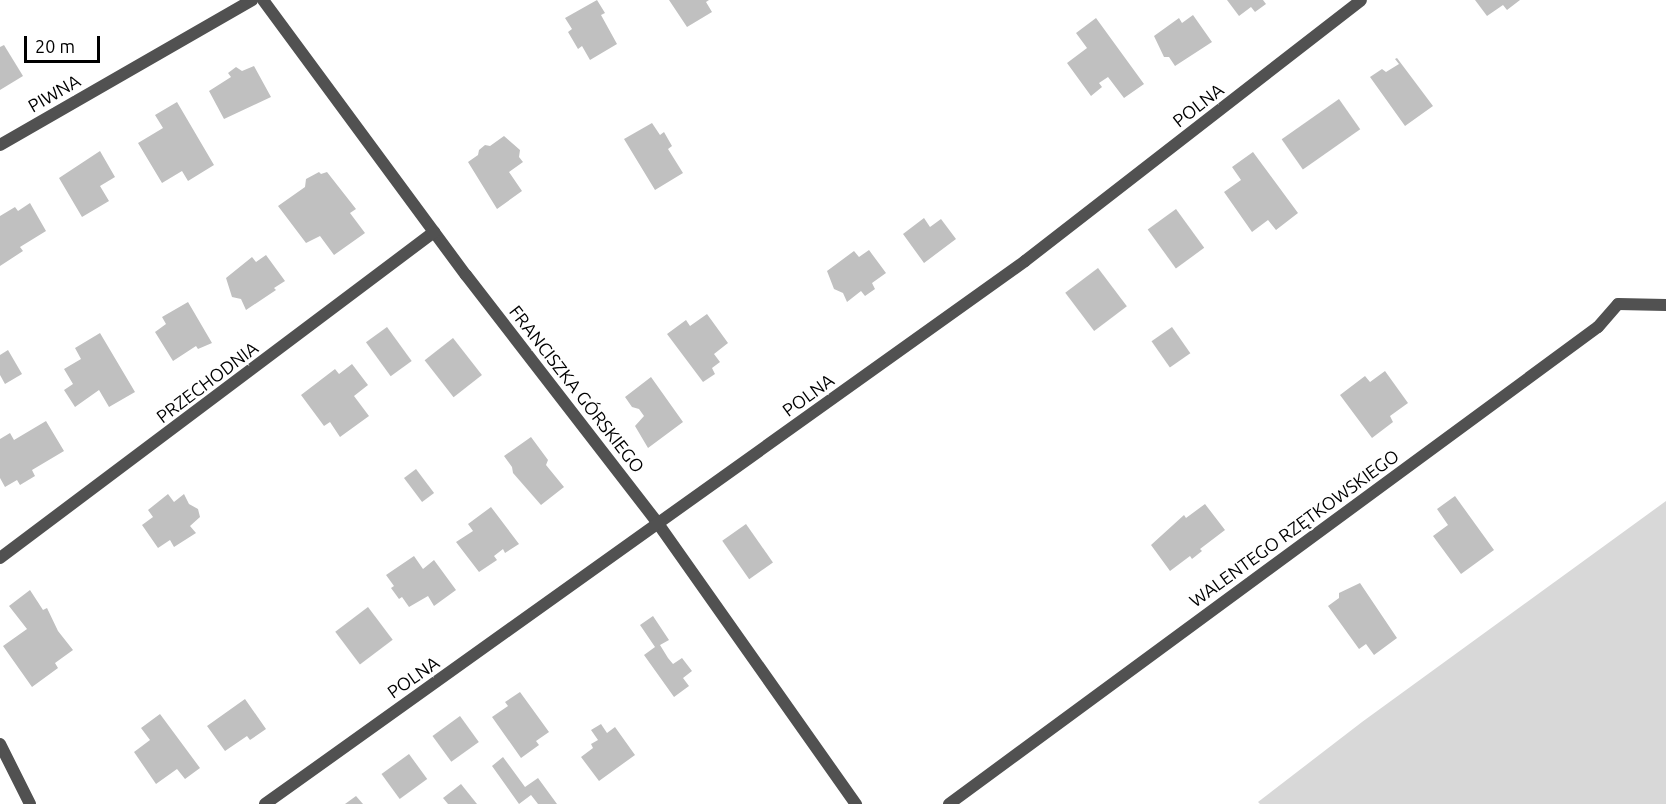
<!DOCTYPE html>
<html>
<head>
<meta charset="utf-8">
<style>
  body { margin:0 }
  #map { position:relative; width:1666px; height:804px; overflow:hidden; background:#fff; font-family:Ubuntu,sans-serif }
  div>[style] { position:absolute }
  .green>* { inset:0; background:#d8d8d8 }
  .building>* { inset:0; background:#c0c0c0; transform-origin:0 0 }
  .minor>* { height:12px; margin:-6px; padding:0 6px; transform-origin:6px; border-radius:6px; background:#515151 }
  span { translate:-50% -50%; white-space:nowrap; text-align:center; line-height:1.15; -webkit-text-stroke:4.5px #fff; paint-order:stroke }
  .street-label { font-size:18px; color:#000 }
  .scale { position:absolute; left:24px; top:36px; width:76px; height:27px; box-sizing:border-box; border:3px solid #000; border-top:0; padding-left:8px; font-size:18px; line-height:21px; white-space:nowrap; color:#000; -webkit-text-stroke:4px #fff; paint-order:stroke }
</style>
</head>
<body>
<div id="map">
  <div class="green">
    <div style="clip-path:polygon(1666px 501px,1666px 804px,1260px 804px,1258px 802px,1362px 722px)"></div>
  </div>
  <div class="building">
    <div style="clip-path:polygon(597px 0,605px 13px,601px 15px,617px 44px,590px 60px,582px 46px,578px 49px,568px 32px,572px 29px,565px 18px)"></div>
    <div style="clip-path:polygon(669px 0,709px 0,706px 2px,712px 12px,687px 27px)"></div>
    <div style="clip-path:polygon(1227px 0,1263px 0,1266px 4px,1255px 12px,1251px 7px,1239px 16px)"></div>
    <div style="clip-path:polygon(1475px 0,1520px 0,1507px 10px,1503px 5px,1487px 16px)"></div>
    <div style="clip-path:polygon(1193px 15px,1212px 42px,1175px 66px,1169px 57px,1164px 57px,1154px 36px,1179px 18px,1182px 23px)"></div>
    <div style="clip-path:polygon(1096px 18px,1144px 84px,1124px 98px,1108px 77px,1099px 83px,1102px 87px,1091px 96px,1067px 63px,1087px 48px,1076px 33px)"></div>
    <div style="clip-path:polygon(4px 45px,23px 76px,0 90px,0 47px)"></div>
    <div style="clip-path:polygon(1397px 58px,1433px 106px,1405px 126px,1370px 77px,1382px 69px,1386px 72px,1399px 64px,1395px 59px)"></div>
    <div style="clip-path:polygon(254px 66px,271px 97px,224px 119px,209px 91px,231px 77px,228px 73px,236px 67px,242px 71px)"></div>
    <div style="left:1339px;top:99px;width:37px;height:70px;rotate:55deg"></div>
    <div style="clip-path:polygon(177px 102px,214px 165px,188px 181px,182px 171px,162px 183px,138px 143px,163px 128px,155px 115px)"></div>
    <div style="clip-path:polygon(652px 123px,660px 135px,664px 132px,672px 146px,668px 149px,683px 173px,655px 190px,624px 139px)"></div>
    <div style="clip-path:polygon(504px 136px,520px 150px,519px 157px,523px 162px,509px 172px,522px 191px,497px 209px,468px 162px,478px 155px,479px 150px,485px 145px,490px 146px)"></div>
    <div style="clip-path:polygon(100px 151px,115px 177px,100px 186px,109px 201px,82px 217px,59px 178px)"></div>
    <div style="clip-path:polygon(1253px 152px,1298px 213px,1276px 230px,1268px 220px,1252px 232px,1224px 192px,1241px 180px,1232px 167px)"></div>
    <div style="clip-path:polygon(319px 172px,321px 174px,327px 172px,356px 209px,350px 213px,365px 233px,334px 255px,320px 236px,306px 243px,278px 206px,305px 187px,306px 179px)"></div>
    <div style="clip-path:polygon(30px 203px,46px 231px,20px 247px,23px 251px,0 266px,0 216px,15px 207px,18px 211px)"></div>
    <div style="left:1176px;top:209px;width:48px;height:35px;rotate:54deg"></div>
    <div style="clip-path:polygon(924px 218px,930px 227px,941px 219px,956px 239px,924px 263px,903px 234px)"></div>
    <div style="clip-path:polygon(869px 250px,886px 273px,872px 283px,875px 289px,865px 296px,861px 291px,847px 302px,843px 293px,834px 289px,827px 271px,854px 251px,859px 257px)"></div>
    <div style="clip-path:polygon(266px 255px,285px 281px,274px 288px,276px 290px,246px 310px,241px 299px,232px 297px,226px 278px,252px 257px,256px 262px)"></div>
    <div style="left:1098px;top:268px;width:48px;height:41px;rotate:53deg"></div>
    <div style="clip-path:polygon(188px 302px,212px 343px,198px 349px,196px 346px,173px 361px,155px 332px,166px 324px,162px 317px)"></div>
    <div style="clip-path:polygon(707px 314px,728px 343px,714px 354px,720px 362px,712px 368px,715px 374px,703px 382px,667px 334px,686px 320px,690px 326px)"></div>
    <div style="left:387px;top:327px;width:42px;height:26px;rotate:54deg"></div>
    <div style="left:1172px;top:327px;width:32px;height:25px;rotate:55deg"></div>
    <div style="clip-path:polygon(100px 333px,135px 392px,109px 407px,99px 390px,75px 407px,64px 390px,73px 384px,64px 369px,81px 359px,75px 348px)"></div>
    <div style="left:453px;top:338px;width:47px;height:36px;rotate:52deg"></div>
    <div style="clip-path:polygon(8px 350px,22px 374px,5px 384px,0 375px,0 355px)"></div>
    <div style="clip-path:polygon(352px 364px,368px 385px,354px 396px,369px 416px,340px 437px,330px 422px,324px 426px,301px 395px,335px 369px,339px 374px)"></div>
    <div style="clip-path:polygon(1385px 371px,1408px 403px,1390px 416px,1393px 422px,1372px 438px,1340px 395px,1365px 376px,1370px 382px)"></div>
    <div style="clip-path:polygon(651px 377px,683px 422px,648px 448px,635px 426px,644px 416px,639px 409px,632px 407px,625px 397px)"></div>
    <div style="clip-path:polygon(46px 421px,64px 451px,32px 470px,35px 476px,20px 485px,17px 480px,5px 487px,0 478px,0 439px,10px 433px,14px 440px)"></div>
    <div style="clip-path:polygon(531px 437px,548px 460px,546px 465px,564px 487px,541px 505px,513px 473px,512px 467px,504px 456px)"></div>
    <div style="left:416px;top:469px;width:30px;height:15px;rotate:53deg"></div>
    <div style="clip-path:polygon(168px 494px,174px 502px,184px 494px,189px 504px,198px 509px,200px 517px,190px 526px,196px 533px,174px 547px,170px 540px,158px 548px,142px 525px,153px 517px,148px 510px)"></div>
    <div style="clip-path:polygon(1455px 496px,1494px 550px,1461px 574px,1433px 536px,1448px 525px,1437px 509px)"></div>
    <div style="clip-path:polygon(1205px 504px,1225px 530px,1200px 549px,1202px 551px,1192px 559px,1190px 556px,1170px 571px,1151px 545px,1184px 515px,1186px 518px)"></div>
    <div style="clip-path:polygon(491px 507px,519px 544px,505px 553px,503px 549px,494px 556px,497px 560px,479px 572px,456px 542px,473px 531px,468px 524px)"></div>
    <div style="left:746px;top:524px;width:47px;height:29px;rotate:55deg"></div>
    <div style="clip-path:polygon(414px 556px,423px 569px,434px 560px,456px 590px,434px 606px,428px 596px,409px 607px,402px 597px,399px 599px,391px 588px,394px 586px,386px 575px)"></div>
    <div style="clip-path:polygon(1360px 583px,1397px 638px,1374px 655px,1366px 644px,1359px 649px,1328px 606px,1339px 598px,1339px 593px)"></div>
    <div style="clip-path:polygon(30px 590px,43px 610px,47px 608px,58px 631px,73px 650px,55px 663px,58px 668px,32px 687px,3px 646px,27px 629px,9px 606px)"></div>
    <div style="left:368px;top:607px;width:41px;height:41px;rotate:53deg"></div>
    <div style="clip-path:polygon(653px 616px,669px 640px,660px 645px,668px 658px,673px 664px,682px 658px,692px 671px,683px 678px,689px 686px,674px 697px,644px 655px,655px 647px,640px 625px)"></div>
    <div style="clip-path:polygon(520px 692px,549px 732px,536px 741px,539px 745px,521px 758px,492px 717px,508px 706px,505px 702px)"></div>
    <div style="clip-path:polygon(245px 699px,266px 729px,250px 740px,247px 736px,225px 751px,207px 726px)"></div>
    <div style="clip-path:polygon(160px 714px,200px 768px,185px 779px,177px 769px,156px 784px,134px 752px,150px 740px,141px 728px)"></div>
    <div style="left:460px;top:716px;width:32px;height:34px;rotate:54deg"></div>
    <div style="clip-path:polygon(601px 724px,607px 733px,615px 727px,635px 755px,599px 781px,581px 757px,593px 748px,591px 744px,598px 740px,591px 730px)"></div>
    <div style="left:409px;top:754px;width:31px;height:34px;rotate:54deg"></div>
    <div style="clip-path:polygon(503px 757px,525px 787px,538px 778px,557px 804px,538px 804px,531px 795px,519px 804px,492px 766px)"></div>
    <div style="clip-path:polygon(461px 784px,477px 804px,448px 804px,443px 798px)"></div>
    <div style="clip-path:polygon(356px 796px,363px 804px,345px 804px)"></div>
  </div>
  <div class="minor">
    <div style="left:263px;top:0;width:342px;rotate:53.6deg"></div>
    <div style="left:466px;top:275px;width:316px;rotate:52.3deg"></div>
    <div style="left:659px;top:525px;width:342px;rotate:54.8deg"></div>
    <div style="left:0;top:145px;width:291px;rotate:-29.9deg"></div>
    <div style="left:0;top:558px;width:543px;rotate:-36.91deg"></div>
    <div style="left:0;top:744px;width:67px;rotate:63.4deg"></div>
    <div style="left:265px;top:804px;width:934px;rotate:-35.54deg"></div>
    <div style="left:1025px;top:261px;width:425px;rotate:-37.8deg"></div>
    <div style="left:949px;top:804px;width:805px;rotate:-36.32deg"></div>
    <div style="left:1598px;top:327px;width:30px;rotate:-49deg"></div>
    <div style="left:1618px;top:304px;width:48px;rotate:1.2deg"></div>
  </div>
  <div class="street-label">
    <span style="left:54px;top:93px;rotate:-30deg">PIWNA</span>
    <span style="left:1198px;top:105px;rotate:-38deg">POLNA</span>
    <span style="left:207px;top:382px;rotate:-37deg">PRZECHODNIA</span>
    <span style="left:577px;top:389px;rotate:52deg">FRANCISZKA GÓRSKIEGO</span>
    <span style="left:808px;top:395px;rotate:-36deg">POLNA</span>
    <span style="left:1294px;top:528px;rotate:-36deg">WALENTEGO RZĘTKOWSKIEGO</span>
    <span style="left:413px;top:677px;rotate:-35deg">POLNA</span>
  </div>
  <div class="scale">20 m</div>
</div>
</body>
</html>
